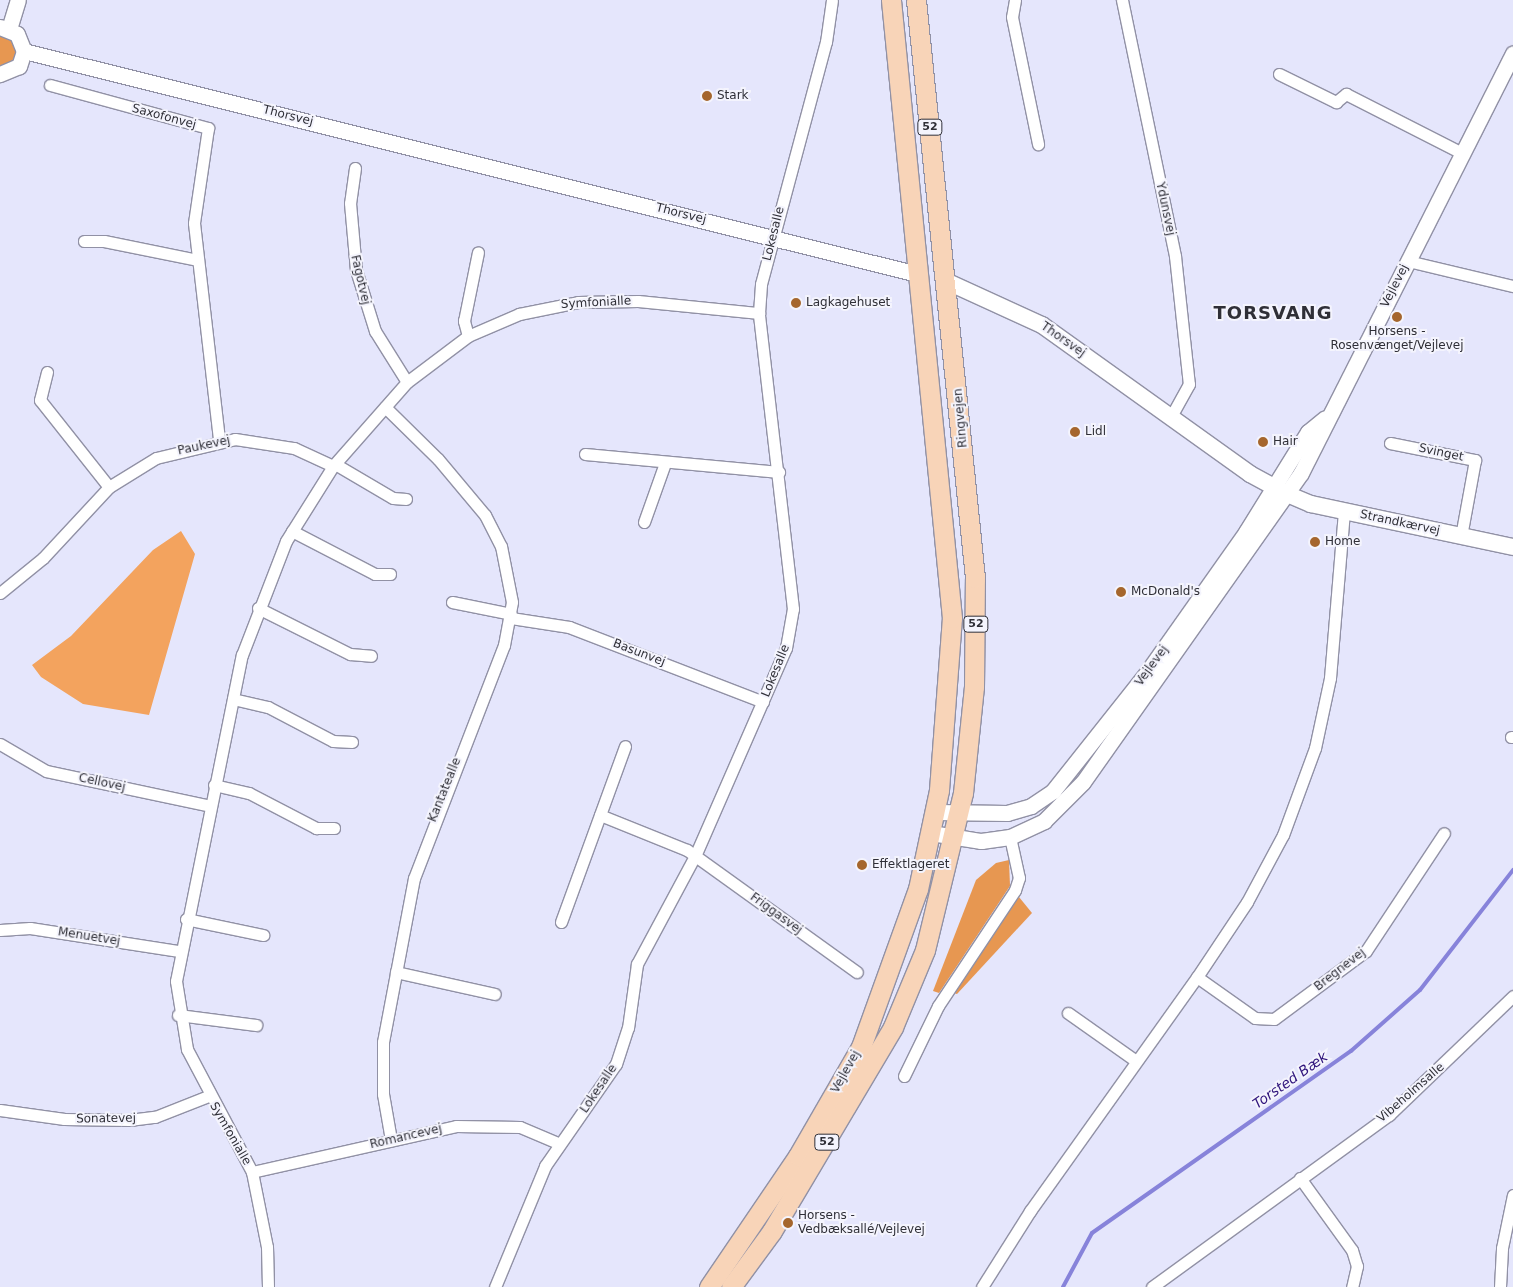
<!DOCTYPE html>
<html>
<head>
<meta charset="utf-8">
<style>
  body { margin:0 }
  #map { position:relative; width:1513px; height:1287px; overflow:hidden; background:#e5e6fc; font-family:"DejaVu Sans",sans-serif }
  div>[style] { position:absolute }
  .green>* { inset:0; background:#f3a35e }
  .forest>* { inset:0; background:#e79751 }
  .stream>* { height:4px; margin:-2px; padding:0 2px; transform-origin:2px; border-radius:2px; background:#8783da }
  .roads { filter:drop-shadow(1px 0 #9191a5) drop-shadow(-1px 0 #9191a5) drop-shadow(0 1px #9191a5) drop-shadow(0 -1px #9191a5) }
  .minor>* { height:11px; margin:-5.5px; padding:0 5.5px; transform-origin:5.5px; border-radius:5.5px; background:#fff }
  .tertiary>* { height:15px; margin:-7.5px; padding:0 7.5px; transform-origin:7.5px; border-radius:7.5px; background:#fff }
  .secondary>* { height:16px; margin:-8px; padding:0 8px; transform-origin:8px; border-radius:8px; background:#fff }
  .primary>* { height:19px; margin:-9.5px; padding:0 9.5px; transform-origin:9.5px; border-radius:9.5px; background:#f8d4b8 }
  .dots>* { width:14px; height:14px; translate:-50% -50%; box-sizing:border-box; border:2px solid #f4f4fd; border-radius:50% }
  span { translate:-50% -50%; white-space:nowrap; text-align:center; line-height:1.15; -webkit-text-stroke:4px #f4f4fd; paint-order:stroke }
  .shield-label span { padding:1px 4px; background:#f4f4fd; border:1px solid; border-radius:4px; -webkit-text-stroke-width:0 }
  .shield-label { font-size:11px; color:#2f2f37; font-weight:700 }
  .poi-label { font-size:12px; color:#2f2f37 }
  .left { translate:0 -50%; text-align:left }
  .street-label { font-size:12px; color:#2f2f37 }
  .water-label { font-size:14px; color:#2f147c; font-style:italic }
  .district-label { font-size:18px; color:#2f2f37; font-weight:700; letter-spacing:1px }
</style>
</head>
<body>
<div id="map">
  <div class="green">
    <div style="clip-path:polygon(181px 531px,195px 554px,149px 715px,83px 704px,41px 677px,32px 665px,71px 636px,153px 550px)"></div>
  </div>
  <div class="forest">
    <div style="clip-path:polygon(0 33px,15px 43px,16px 54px,11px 63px,0 66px)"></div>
    <div style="clip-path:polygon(1009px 860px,1010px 886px,939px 993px,933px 991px,976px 880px,996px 863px)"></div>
    <div style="clip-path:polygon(1019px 897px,1032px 913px,957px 994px,950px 992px)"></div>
  </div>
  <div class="stream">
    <div style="left:1063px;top:1287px;width:61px;rotate:-61.8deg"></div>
    <div style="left:1092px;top:1233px;width:317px;rotate:-35.1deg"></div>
    <div style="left:1351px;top:1051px;width:92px;rotate:-41.5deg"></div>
    <div style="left:1420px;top:990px;width:152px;rotate:-52.2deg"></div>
  </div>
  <div class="roads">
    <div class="minor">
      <div style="left:1015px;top:0;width:17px;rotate:100deg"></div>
      <div style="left:1012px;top:17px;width:130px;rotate:78.4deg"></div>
      <div style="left:1122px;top:0;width:261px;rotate:78.3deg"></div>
      <div style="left:1175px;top:256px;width:129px;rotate:83.8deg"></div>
      <div style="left:1189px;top:384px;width:37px;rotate:119deg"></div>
      <div style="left:1279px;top:74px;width:64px;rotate:26.2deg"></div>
      <div style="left:1336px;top:102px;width:13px;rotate:-39deg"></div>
      <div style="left:1346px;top:94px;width:130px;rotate:27deg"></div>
      <div style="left:50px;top:85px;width:164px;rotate:15.2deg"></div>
      <div style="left:208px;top:128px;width:96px;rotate:98.4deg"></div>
      <div style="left:194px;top:223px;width:218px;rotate:83.4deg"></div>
      <div style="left:355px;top:168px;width:35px;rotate:98deg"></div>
      <div style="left:350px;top:203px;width:67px;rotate:84.9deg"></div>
      <div style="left:356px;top:270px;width:64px;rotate:72.7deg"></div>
      <div style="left:375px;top:331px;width:60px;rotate:57.9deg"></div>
      <div style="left:84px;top:241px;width:20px"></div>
      <div style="left:104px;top:241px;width:95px;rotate:11.5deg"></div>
      <div style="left:1408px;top:261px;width:108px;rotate:13.4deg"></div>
      <div style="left:468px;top:336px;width:16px;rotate:-105deg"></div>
      <div style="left:464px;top:321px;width:70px;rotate:-78.5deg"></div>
      <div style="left:47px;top:372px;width:29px;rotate:104deg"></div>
      <div style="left:40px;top:400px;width:111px;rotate:51.6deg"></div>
      <div style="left:385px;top:407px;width:74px;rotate:44.5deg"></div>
      <div style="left:438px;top:459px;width:73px;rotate:50deg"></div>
      <div style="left:485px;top:515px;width:35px;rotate:63deg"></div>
      <div style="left:501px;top:546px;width:57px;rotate:78.9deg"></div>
      <div style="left:512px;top:602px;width:44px;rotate:100.5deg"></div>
      <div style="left:504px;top:645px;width:250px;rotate:111.1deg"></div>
      <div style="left:414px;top:878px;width:167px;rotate:100.7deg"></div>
      <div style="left:383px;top:1042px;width:52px;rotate:90deg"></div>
      <div style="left:383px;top:1094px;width:47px;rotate:80.1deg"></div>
      <div style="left:1390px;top:443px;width:87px;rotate:11.3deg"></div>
      <div style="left:1475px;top:460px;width:77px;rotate:100.4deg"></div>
      <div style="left:585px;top:454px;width:195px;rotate:5.3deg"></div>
      <div style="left:335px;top:464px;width:67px;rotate:30.4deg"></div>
      <div style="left:393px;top:498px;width:13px;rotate:4deg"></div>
      <div style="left:644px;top:522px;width:63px;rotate:-70.4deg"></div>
      <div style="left:292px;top:531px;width:93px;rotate:27.4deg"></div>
      <div style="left:375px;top:574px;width:15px"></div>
      <div style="left:0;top:593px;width:55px;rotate:-39.1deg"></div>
      <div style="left:43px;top:558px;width:97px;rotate:-47.1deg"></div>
      <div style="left:109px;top:487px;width:55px;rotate:-31.7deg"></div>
      <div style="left:156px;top:458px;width:81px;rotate:-13.5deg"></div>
      <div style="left:235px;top:439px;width:60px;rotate:8.7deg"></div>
      <div style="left:294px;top:448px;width:43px;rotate:24.8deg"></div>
      <div style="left:452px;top:602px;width:60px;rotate:11.5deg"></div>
      <div style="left:258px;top:608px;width:103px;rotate:26.6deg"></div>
      <div style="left:350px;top:654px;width:21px;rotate:5deg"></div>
      <div style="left:511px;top:618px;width:59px;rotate:8.8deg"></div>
      <div style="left:569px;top:627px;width:208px;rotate:21.1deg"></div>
      <div style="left:233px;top:699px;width:36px;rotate:13deg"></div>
      <div style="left:268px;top:707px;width:73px;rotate:27.6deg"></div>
      <div style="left:333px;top:741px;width:19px;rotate:3deg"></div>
      <div style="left:1511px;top:737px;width:2px"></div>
      <div style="left:0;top:744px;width:53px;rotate:30.4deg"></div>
      <div style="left:46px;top:771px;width:168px;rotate:12deg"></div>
      <div style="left:214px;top:785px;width:36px;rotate:13deg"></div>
      <div style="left:249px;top:793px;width:76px;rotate:27.6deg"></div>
      <div style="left:316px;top:828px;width:18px"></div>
      <div style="left:600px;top:815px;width:94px;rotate:21.9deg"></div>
      <div style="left:687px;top:850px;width:209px;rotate:35.7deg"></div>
      <div style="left:186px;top:919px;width:79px;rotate:11.7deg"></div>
      <div style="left:561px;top:922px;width:187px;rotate:-70deg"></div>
      <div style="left:0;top:930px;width:30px;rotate:-4deg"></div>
      <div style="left:30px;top:928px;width:151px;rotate:8.8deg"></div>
      <div style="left:396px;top:972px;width:101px;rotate:12.5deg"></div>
      <div style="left:1197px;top:977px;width:71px;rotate:35.3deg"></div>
      <div style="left:1255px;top:1018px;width:19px;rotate:3deg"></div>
      <div style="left:1274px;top:1019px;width:114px;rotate:-36.5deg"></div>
      <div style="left:1366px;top:951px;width:141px;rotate:-56.5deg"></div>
      <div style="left:1068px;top:1013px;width:83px;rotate:35.2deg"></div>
      <div style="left:178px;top:1015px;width:79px;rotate:7.3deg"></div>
      <div style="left:904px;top:1076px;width:78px;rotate:-64.1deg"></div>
      <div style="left:938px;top:1006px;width:139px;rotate:-56.4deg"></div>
      <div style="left:1015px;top:890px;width:13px;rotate:-72deg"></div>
      <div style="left:1019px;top:878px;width:42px;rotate:-102.4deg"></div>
      <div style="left:0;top:1110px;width:65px;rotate:8deg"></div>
      <div style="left:64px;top:1119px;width:65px;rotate:0.9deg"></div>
      <div style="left:129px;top:1120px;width:26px;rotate:-7deg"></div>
      <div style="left:155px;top:1117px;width:57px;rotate:-21.6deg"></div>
      <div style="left:252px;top:1172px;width:209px;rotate:-12.7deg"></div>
      <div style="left:456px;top:1126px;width:64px;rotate:0.9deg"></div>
      <div style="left:520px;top:1127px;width:43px;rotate:23deg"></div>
      <div style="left:1300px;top:1178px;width:89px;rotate:54.2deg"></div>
      <div style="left:1352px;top:1250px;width:17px;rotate:73deg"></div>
      <div style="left:1357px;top:1266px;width:22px;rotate:103deg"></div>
      <div style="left:268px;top:1287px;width:40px;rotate:-91.4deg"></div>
      <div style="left:267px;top:1247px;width:76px;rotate:-101.3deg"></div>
      <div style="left:252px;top:1172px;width:139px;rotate:-117.9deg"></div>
      <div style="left:187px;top:1049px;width:69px;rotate:-99.2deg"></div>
      <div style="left:176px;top:981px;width:333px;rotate:-78.6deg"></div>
      <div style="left:242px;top:655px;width:122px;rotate:-68.9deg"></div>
      <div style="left:286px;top:541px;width:89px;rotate:-57.9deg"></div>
      <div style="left:333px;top:466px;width:112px;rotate:-48.6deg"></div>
      <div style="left:407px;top:382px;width:76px;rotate:-37deg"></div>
      <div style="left:468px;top:336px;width:56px;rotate:-23.3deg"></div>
      <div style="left:519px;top:314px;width:60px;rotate:-11.5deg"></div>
      <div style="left:578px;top:302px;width:60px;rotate:-1deg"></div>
      <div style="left:638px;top:301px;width:122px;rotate:5.7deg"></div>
      <div style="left:495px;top:1287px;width:131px;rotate:-67.5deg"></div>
      <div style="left:545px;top:1166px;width:124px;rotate:-55.2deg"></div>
      <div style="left:616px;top:1064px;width:38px;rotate:-72deg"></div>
      <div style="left:628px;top:1028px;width:65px;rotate:-82deg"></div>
      <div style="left:637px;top:964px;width:123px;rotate:-61.8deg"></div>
      <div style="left:695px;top:856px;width:227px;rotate:-66.4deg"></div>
      <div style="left:786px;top:648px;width:40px;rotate:-80deg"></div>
      <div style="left:793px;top:609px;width:298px;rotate:-96.6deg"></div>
      <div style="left:759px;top:313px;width:29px;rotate:-86deg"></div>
      <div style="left:761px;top:284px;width:251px;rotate:-75deg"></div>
      <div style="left:826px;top:42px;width:42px;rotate:-81.9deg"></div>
      <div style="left:982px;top:1287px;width:90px;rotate:-57.7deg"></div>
      <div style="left:1030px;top:1211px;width:287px;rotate:-54.5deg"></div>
      <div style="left:1197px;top:977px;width:90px;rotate:-56.3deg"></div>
      <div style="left:1247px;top:902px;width:76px;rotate:-61.8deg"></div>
      <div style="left:1283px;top:835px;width:93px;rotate:-69.8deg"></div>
      <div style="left:1315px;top:748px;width:72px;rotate:-77.9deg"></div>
      <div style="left:1330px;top:678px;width:168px;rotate:-85.2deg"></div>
      <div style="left:1152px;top:1287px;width:293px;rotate:-36deg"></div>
      <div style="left:1389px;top:1115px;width:172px;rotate:-43.8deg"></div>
      <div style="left:1500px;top:1287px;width:39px;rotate:-87deg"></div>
      <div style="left:1502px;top:1248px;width:54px;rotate:-78.3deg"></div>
    </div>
    <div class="tertiary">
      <div style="left:0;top:27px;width:18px;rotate:22deg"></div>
      <div style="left:17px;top:34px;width:18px;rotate:68deg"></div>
      <div style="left:24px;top:51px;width:16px;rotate:108deg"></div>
      <div style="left:19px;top:66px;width:21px;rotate:157deg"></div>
      <div style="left:9px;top:29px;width:30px;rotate:-73deg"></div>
      <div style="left:24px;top:51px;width:920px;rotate:14.02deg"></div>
      <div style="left:935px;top:812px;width:72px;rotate:0.8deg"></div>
      <div style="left:1007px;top:813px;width:25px;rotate:-16deg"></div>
      <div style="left:1031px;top:806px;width:27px;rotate:-34deg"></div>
      <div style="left:1053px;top:791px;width:153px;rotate:-51.6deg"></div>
      <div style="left:1148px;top:671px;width:170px;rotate:-54.8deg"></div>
      <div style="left:1246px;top:532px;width:118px;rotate:-58.2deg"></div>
      <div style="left:1308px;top:432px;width:22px;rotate:-39deg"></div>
      <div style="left:931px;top:833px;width:51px;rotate:9.1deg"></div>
      <div style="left:981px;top:841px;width:29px;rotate:-8deg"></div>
      <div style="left:1010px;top:837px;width:38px;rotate:-25deg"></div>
      <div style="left:1044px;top:821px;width:55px;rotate:-45deg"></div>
      <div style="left:1083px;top:782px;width:378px;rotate:-54.8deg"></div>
      <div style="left:1301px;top:473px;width:470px;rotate:-63.2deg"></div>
    </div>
    <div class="secondary">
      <div style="left:948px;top:282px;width:103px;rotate:24.6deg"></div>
      <div style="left:1042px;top:325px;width:256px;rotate:35.6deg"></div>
      <div style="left:1250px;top:474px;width:42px;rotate:28.4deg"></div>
      <div style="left:1287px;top:494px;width:26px;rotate:23deg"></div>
      <div style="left:1311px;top:504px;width:207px;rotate:12deg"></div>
    </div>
    <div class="primary">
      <div style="left:709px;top:1287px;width:158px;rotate:-55.8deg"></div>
      <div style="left:798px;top:1156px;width:126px;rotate:-60deg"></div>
      <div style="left:861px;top:1047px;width:168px;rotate:-70.2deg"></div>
      <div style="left:918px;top:889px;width:101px;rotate:-78deg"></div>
      <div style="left:939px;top:790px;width:172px;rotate:-85.7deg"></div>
      <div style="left:952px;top:618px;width:621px;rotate:-95.64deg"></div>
      <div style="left:731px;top:1287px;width:69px;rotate:-53.8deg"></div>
      <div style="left:772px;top:1231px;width:237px;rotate:-59.3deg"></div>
      <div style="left:893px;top:1027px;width:83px;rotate:-67.4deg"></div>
      <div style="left:925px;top:950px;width:162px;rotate:-76.4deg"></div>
      <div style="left:963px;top:793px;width:107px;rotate:-84.1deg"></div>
      <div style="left:974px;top:687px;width:109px;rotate:-89.5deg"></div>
      <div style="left:975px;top:578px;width:581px;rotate:-95.83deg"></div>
    </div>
  </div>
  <div class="dots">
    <div style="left:707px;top:96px;background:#a5662d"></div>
    <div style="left:796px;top:303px;background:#a5662d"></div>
    <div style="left:1397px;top:317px;background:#a5662d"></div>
    <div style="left:1075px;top:432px;background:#a5662d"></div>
    <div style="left:1263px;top:442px;background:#a5662d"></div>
    <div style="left:1315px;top:542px;background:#a5662d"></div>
    <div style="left:1121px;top:592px;background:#a5662d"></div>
    <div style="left:862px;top:865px;background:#a5662d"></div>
    <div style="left:788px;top:1223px;background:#a5662d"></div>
  </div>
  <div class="shield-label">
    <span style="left:930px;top:127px">52</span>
    <span style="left:976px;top:624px">52</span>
    <span style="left:827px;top:1142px">52</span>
  </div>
  <div class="poi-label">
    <span class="left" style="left:717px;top:96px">Stark</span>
    <span class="left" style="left:806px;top:303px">Lagkagehuset</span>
    <span style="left:1397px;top:339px">Horsens -<br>Rosenvænget/Vejlevej</span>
    <span class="left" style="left:1085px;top:432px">Lidl</span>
    <span class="left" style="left:1273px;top:442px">Hair</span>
    <span class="left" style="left:1325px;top:542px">Home</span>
    <span class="left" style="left:1131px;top:592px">McDonald's</span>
    <span class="left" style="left:872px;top:865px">Effektlageret</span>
    <span class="left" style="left:798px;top:1223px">Horsens -<br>Vedbæksallé/Vejlevej</span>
  </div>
  <div class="street-label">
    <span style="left:288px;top:116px;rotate:14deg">Thorsvej</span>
    <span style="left:164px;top:117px;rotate:15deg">Saxofonvej</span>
    <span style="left:1165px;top:209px;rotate:78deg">Ydunsvej</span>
    <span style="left:681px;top:214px;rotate:14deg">Thorsvej</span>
    <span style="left:774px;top:234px;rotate:-76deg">Lokesalle</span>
    <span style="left:360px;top:280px;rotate:77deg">Fagotvej</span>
    <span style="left:1395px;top:286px;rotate:-63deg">Vejlevej</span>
    <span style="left:596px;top:303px;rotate:-3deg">Symfonialle</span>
    <span style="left:1063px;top:340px;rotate:35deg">Thorsvej</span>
    <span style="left:961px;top:418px;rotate:-95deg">Ringvejen</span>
    <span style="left:204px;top:446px;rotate:-12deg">Paukevej</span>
    <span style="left:1441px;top:453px;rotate:12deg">Svinget</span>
    <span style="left:1400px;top:523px;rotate:12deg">Strandkærvej</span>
    <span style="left:639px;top:653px;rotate:21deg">Basunvej</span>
    <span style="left:1152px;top:666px;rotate:-54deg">Vejlevej</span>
    <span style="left:776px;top:671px;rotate:-68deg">Lokesalle</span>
    <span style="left:102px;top:783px;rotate:12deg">Cellovej</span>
    <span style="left:445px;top:790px;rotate:-68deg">Kantatealle</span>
    <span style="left:776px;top:914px;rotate:36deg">Friggasvej</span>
    <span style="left:89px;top:937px;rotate:9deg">Menuetvej</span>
    <span style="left:1340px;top:970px;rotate:-38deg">Bregnevej</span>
    <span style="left:846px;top:1072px;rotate:-61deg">Vejlevej</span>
    <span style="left:599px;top:1089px;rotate:-56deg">Lokesalle</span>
    <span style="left:1411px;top:1093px;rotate:-41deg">Vibeholmsalle</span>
    <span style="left:106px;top:1119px;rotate:-1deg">Sonatevej</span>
    <span style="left:230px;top:1134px;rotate:60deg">Symfonialle</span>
    <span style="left:406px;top:1137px;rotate:-13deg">Romancevej</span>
  </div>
  <div class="water-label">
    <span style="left:1290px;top:1080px;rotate:-35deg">Torsted Bæk</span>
  </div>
  <div class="district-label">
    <span style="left:1273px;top:313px">TORSVANG</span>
  </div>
</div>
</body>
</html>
